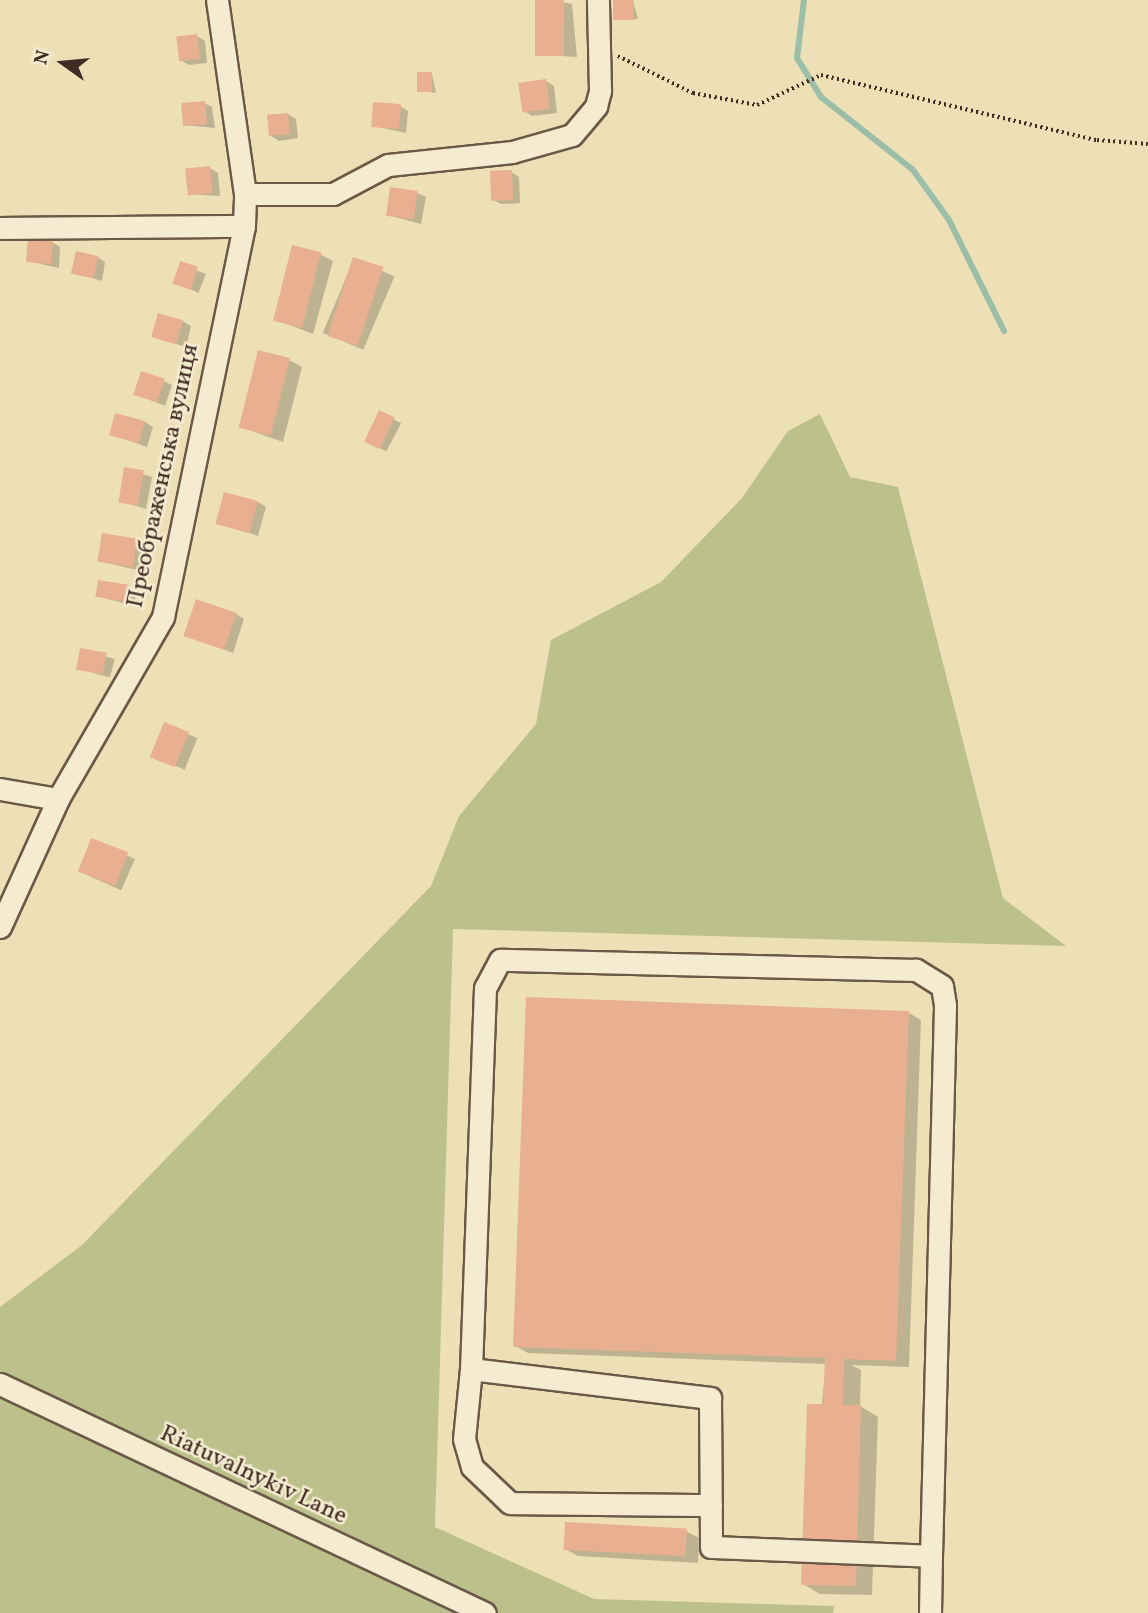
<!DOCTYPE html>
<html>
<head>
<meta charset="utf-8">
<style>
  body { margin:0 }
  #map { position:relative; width:1148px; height:1613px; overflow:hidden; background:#eee0b6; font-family:Vollkorn,serif }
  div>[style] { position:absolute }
  .green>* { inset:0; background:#bcc18b }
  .shadow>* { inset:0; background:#0003; transform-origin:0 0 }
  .stream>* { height:6px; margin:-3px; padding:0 3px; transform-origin:3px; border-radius:3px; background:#9bbea9 }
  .building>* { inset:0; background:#e9af91; transform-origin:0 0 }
  .path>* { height:3.5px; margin-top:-1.75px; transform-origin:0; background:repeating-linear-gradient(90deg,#412b22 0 2px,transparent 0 5.5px) }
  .roads { filter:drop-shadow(2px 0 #6c5847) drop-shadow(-2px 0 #6c5847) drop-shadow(0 2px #6c5847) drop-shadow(0 -2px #6c5847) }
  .minor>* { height:21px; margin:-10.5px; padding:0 10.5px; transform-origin:10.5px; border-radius:10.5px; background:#f4ebd0 }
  span { translate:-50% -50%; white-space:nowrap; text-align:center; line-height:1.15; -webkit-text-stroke:5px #f4ebd0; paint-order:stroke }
  .street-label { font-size:24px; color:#412b22 }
  .north { position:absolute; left:28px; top:28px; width:70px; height:70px; -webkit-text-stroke:5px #f4ebd0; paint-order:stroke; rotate:285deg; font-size:19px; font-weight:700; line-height:28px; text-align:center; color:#412b22 }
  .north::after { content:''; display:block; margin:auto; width:24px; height:32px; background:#412b22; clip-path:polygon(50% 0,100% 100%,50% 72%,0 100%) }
</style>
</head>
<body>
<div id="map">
  <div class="green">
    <div style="clip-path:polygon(820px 414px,850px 477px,898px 487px,1003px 898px,1066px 946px,453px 929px,435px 1527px,594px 1599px,834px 1606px,833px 1613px,0 1613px,0 1307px,82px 1245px,431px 886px,459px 816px,536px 724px,551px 640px,661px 582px,742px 498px,788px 431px)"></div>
  </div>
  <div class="shadow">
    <div style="clip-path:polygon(552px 0,572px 4px,577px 57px,542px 55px)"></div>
    <div style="clip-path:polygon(633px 0,638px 19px,616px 19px)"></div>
    <div style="clip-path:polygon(197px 36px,205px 41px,207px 63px,189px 65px,180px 60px)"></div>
    <div style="clip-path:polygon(432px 74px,436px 93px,419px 91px)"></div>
    <div style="clip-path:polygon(546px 81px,554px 86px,557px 113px,532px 116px,524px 111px)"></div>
    <div style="clip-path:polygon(204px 103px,212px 107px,215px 128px,185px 125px)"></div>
    <div style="clip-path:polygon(400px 106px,408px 111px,406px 133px,373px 126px)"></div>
    <div style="clip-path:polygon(288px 114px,296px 119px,298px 138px,279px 141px,271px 136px)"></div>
    <div style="clip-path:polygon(210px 168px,218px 173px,220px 196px,189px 194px)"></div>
    <div style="clip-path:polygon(511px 172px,519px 177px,520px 203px,501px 204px,493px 200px)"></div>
    <div style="clip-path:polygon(417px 193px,426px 197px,421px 224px,387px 215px)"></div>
    <div style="clip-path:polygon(52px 242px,60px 247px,59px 268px,28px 261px)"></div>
    <div style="clip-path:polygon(320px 254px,333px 261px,313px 334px,274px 319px)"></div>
    <div style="clip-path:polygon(97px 257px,105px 262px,102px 281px,73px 272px)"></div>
    <div style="left:354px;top:259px;width:44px;height:80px;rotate:23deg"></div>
    <div style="left:181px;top:264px;width:27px;height:20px;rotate:22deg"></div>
    <div style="clip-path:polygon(183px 321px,191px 326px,186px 347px,154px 337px)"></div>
    <div style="clip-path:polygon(289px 360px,302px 367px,283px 442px,241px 427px)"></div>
    <div style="clip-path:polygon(164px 381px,172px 385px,165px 406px,135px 394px)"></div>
    <div style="left:380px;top:412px;width:24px;height:32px;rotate:28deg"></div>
    <div style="clip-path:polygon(145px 422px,153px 427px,147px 447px,111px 434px)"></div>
    <div style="clip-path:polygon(125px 469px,152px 477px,146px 509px,120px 501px)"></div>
    <div style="clip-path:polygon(258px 502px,266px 507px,258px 536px,217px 523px)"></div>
    <div style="clip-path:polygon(137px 541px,145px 545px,141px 571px,99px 561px)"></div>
    <div style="clip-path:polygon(128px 587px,136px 592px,134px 606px,97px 596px)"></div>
    <div style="clip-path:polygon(236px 614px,244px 619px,233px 653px,186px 635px)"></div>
    <div style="left:81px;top:650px;width:35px;height:19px;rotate:15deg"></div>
    <div style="left:165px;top:725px;width:35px;height:34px;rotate:22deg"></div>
    <div style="left:92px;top:840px;width:47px;height:34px;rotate:24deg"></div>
    <div style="clip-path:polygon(909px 1013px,921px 1020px,909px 1367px,851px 1365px,861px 1370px,860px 1406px,878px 1417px,872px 1595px,820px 1594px,803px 1584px,826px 1364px,528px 1353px,515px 1346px)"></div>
    <div style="clip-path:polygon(686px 1531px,699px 1538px,698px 1563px,578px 1556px,565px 1549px)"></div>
  </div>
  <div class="stream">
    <div style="left:804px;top:0;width:58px;rotate:96.9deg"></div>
    <div style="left:797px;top:58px;width:46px;rotate:58.4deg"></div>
    <div style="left:821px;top:97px;width:117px;rotate:38.4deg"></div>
    <div style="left:913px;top:170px;width:62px;rotate:54.2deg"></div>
    <div style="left:949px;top:220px;width:124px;rotate:63.6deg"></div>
  </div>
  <div class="building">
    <div style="left:535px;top:0;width:29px;height:56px"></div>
    <div style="left:613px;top:0;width:21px;height:20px"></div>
    <div style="left:197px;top:34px;width:25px;height:21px;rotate:83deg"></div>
    <div style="left:417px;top:72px;width:15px;height:20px"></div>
    <div style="left:546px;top:79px;width:30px;height:28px;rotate:82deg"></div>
    <div style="left:205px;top:101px;width:23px;height:24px;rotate:85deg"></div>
    <div style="left:373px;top:102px;width:28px;height:25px;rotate:4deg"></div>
    <div style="left:288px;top:113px;width:21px;height:21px;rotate:85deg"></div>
    <div style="left:210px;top:166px;width:27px;height:25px;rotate:84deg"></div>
    <div style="left:512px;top:170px;width:30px;height:22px;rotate:88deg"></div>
    <div style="left:390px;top:187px;width:28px;height:29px;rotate:8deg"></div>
    <div style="left:28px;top:239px;width:25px;height:23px;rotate:5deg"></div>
    <div style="left:292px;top:245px;width:30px;height:78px;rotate:14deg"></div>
    <div style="left:76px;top:251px;width:23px;height:23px;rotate:13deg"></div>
    <div style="left:353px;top:257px;width:32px;height:83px;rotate:18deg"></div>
    <div style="left:180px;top:261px;width:19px;height:24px;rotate:18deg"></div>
    <div style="left:158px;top:313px;width:26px;height:25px;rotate:16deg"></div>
    <div style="left:258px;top:350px;width:33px;height:80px;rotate:14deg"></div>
    <div style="left:141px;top:371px;width:25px;height:25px;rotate:18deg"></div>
    <div style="left:379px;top:410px;width:17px;height:35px;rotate:25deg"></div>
    <div style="left:115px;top:413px;width:31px;height:23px;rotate:15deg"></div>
    <div style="left:124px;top:467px;width:20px;height:36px;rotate:9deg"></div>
    <div style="left:224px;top:492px;width:35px;height:33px;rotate:15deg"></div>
    <div style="left:102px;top:533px;width:36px;height:29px;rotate:9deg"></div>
    <div style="left:98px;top:580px;width:31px;height:17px;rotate:9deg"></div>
    <div style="left:196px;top:599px;width:43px;height:39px;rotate:19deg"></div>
    <div style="left:80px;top:648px;width:27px;height:22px;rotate:10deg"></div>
    <div style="left:164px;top:722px;width:27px;height:38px;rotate:22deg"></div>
    <div style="left:91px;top:838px;width:40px;height:36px;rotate:21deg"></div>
    <div style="clip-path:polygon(526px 997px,909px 1011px,896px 1361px,844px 1359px,843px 1405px,861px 1405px,856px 1586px,801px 1585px,807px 1404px,823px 1404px,825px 1358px,513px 1347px)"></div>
    <div style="left:565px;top:1522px;width:122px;height:28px;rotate:3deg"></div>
  </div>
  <div class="path">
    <div style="left:618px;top:56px;width:84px;rotate:26.3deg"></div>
    <div style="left:693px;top:93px;width:65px;rotate:10.6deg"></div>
    <div style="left:757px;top:105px;width:71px;rotate:-25.1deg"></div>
    <div style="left:821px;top:75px;width:284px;rotate:13.3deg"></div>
    <div style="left:1097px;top:140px;width:51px;rotate:4.5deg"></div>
  </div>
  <div class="roads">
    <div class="minor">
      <div style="left:245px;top:194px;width:88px"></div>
      <div style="left:333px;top:194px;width:62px;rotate:-27.8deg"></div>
      <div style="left:388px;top:165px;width:125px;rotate:-6deg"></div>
      <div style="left:512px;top:152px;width:62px;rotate:-15.8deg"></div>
      <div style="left:572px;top:135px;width:38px;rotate:-50deg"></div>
      <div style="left:596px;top:106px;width:16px;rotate:-75deg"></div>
      <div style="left:600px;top:91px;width:91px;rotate:-91.3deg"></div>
      <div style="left:0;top:228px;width:244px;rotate:-0.5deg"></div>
      <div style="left:0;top:789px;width:59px;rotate:9.8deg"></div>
      <div style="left:0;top:927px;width:141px;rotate:-65.6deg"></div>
      <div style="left:58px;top:799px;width:210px;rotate:-60deg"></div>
      <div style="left:163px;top:617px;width:399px;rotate:-78.3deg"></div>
      <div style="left:244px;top:226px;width:32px;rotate:-88deg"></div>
      <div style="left:245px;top:194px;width:196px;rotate:-98.2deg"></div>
      <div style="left:471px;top:1369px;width:70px;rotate:95.7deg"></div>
      <div style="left:464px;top:1439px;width:29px;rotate:74deg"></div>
      <div style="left:472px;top:1467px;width:52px;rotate:43.5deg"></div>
      <div style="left:510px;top:1503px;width:201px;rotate:0.6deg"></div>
      <div style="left:0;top:1384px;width:536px;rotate:25.28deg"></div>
      <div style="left:930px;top:1613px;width:57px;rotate:-89deg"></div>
      <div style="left:931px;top:1556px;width:551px;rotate:-88.54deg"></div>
      <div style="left:945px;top:1005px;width:19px;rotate:-99deg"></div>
      <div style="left:942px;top:986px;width:31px;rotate:-148deg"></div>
      <div style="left:916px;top:970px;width:416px;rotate:-178.6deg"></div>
      <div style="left:500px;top:960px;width:32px;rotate:118deg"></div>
      <div style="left:485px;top:988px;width:381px;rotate:92.1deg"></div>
      <div style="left:471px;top:1369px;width:241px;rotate:6.9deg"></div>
      <div style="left:710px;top:1398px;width:149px;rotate:89.6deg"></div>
      <div style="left:711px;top:1547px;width:220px;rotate:2.3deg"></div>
    </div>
  </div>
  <div class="street-label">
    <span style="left:164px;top:476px;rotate:-78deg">Преображенська вулиця</span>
    <span style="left:253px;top:1476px;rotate:25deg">Riatuvalnykiv Lane</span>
  </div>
  <div class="north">N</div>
</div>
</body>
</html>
